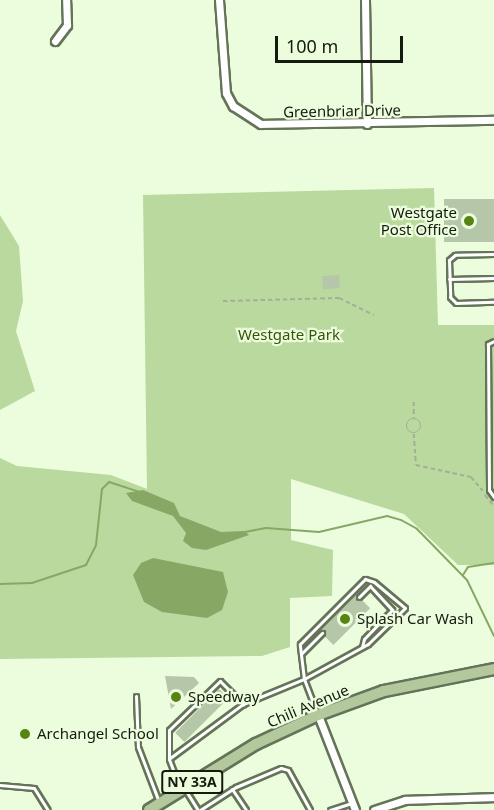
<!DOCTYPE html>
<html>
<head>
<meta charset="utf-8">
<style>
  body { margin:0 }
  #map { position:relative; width:494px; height:810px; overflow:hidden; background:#ecfddd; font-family:"Noto Sans",sans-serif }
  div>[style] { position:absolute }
  .green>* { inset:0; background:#bad99e }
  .water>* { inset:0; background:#87a865 }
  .stream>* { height:2px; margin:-1px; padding:0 1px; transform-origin:1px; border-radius:1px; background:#87a865 }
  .building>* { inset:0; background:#b6c6a8; transform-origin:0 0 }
  .path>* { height:1.5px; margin-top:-0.75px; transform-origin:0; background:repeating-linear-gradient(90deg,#a2af96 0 4.5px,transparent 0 7.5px) }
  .path>.ring { margin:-0.75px; padding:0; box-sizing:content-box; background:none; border:1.5px solid #a2af96; border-radius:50% }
  .roads { filter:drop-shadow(2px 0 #657358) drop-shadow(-2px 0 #657358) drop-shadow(0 2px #657358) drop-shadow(0 -2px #657358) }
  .service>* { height:3px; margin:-1.5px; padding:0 1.5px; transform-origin:1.5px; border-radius:1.5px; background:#fff }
  .minor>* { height:7px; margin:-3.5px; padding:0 3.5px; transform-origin:3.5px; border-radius:3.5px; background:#fff }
  .primary>* { height:10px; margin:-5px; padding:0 5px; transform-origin:5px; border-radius:5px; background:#b3c99d }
  .dots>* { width:16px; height:16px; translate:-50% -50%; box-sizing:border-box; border:3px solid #ecfddd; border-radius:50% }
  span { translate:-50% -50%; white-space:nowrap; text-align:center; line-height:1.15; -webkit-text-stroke:4.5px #ecfddd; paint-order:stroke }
  .shield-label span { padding:2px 4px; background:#ecfddd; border:2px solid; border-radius:4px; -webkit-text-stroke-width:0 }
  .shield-label { font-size:14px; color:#151a0f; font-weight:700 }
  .street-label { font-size:15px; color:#151a0f }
  .poi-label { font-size:15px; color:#151a0f }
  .right { translate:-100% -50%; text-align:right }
  .left { translate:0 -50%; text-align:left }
  .park-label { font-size:15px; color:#365408 }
  .scale { position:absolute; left:275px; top:36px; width:128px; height:27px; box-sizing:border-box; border:3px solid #151a0f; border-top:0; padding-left:8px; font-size:18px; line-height:21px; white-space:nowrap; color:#151a0f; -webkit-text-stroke:4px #ecfddd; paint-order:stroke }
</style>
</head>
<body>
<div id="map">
  <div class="green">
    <div style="clip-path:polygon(434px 188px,438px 325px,494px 325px,494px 565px,458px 565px,404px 514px,291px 479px,291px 540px,333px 550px,332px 596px,290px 598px,290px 647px,262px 656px,0 659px,0 458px,17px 466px,111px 475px,147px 489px,143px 195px)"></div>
    <div style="clip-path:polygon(0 215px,19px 246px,23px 301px,16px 331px,35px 391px,0 410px)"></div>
  </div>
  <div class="water">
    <div style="clip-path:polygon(143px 490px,174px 503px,180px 516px,221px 532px,244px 531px,249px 535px,206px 550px,192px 548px,183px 541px,186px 533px,173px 516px,132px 501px,126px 493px)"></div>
    <div style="clip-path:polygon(153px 558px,223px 572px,228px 592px,222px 610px,207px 618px,162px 612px,144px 602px,133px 575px,141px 563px)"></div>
  </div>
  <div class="stream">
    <div style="left:245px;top:532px;width:21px;rotate:-11deg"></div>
    <div style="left:266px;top:528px;width:53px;rotate:4.3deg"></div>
    <div style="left:319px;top:532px;width:70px;rotate:-13.2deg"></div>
    <div style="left:387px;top:516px;width:15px;rotate:16deg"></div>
    <div style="left:401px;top:520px;width:18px;rotate:29deg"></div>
    <div style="left:417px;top:529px;width:71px;rotate:45.6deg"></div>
    <div style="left:467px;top:580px;width:62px;rotate:64.3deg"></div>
    <div style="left:463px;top:575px;width:9px;rotate:-58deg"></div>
    <div style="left:468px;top:567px;width:26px;rotate:-9deg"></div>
    <div style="left:0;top:584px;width:32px;rotate:-2deg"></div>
    <div style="left:32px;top:583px;width:57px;rotate:-18.4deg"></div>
    <div style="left:86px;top:565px;width:22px;rotate:-63deg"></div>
    <div style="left:96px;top:545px;width:56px;rotate:-83.9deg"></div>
    <div style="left:102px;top:489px;width:10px;rotate:-45deg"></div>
    <div style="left:109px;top:482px;width:32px;rotate:18deg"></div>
  </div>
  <div class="building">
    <div style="left:494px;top:199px;width:43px;height:50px;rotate:90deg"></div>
    <div style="left:339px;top:275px;width:13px;height:17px;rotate:86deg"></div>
    <div style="left:356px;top:594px;width:20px;height:52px;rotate:45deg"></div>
    <div style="clip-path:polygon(165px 676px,194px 677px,199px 683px,171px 709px)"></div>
    <div style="left:219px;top:689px;width:13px;height:62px;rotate:45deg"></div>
  </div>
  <div class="path">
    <div style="left:223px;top:301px;width:116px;rotate:-1.5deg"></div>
    <div style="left:339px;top:298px;width:39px;rotate:26deg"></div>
    <div style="left:414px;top:402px;width:16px;rotate:90deg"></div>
    <div class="ring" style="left:407px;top:419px;width:12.5px;height:12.5px"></div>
    <div style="left:414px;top:434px;width:31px;rotate:86deg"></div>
    <div style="left:416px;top:465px;width:56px;rotate:12.3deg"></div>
    <div style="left:471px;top:477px;width:18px;rotate:49deg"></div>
    <div style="left:485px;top:495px;width:14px;rotate:51deg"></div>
  </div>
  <div class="roads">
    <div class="service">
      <div style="left:494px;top:254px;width:39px;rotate:179deg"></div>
      <div style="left:455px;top:255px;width:8px;rotate:140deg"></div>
      <div style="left:449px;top:260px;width:37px;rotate:88deg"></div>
      <div style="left:450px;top:297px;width:8px;rotate:45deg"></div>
      <div style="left:456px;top:303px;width:38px;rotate:-2deg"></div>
      <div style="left:449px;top:279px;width:45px;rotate:-1.3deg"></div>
      <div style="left:494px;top:341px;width:7px;rotate:153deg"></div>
      <div style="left:488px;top:344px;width:146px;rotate:89.6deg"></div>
      <div style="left:489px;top:490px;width:9px;rotate:54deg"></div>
      <div style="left:365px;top:579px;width:9px;rotate:18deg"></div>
      <div style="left:374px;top:582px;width:40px;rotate:40deg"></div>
      <div style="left:405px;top:608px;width:52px;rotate:135.8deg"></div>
      <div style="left:368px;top:644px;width:73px;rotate:151.3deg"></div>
      <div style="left:304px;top:679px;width:35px;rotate:-97deg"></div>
      <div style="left:300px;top:644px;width:92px;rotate:-45deg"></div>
      <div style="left:359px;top:597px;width:16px;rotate:-45deg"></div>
      <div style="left:370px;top:586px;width:33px;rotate:47deg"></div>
      <div style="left:392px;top:610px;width:40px;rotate:134deg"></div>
      <div style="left:364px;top:639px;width:8px;rotate:104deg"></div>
      <div style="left:301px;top:654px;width:30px;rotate:-45deg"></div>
      <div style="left:136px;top:696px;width:51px;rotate:87.8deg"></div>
      <div style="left:138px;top:747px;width:59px;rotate:69.1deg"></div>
      <div style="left:170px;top:758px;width:91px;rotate:-36.5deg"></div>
      <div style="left:0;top:785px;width:34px;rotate:5deg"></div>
      <div style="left:34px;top:788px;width:26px;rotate:58deg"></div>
      <div style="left:180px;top:788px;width:31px;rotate:-111deg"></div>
      <div style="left:169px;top:759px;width:29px;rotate:-90deg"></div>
      <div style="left:169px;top:730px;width:71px;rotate:-43.9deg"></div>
      <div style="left:220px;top:681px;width:33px;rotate:45deg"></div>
      <div style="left:243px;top:704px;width:66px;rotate:-22.3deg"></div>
      <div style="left:304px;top:679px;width:36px;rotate:69deg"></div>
      <div style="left:232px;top:789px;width:25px;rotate:56deg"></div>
      <div style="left:186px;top:791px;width:22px;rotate:58deg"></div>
      <div style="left:200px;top:810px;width:43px;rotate:-32.6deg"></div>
      <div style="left:236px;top:787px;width:49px;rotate:-22.9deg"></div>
      <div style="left:281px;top:768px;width:7px;rotate:16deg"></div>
      <div style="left:288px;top:770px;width:46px;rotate:61.2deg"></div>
      <div style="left:330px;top:810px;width:22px;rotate:-18deg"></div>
    </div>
    <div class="minor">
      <div style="left:219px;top:0;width:93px;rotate:85.7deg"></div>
      <div style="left:226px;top:93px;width:15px;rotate:62deg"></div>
      <div style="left:233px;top:106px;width:33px;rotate:33deg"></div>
      <div style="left:261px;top:124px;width:233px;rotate:-1deg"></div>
      <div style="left:365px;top:0;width:124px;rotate:89.1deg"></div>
      <div style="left:55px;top:41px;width:20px;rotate:-53deg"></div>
      <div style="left:67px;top:25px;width:25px;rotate:-92deg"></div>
      <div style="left:318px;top:715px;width:102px;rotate:68.7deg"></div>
      <div style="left:374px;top:810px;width:33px;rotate:-18deg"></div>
      <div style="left:405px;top:800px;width:89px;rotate:-1.9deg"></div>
    </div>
    <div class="primary">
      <div style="left:149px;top:810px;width:126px;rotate:-31.7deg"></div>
      <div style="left:256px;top:744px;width:68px;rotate:-25.1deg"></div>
      <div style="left:318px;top:715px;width:70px;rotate:-20deg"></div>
      <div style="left:384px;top:691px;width:112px;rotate:-11.3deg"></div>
    </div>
  </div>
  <div class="dots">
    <div style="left:469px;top:221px;background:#578413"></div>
    <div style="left:345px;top:619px;background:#578413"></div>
    <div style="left:176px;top:697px;background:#578413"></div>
    <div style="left:25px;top:734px;background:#578413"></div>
  </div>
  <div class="shield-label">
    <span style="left:192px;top:782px">NY 33A</span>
  </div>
  <div class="street-label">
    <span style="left:342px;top:111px;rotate:-1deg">Greenbriar Drive</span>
    <span style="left:308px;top:706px;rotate:-23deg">Chili Avenue</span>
  </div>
  <div class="poi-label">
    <span class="right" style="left:457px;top:221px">Westgate<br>Post Office</span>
    <span class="left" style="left:357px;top:619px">Splash Car Wash</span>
    <span class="left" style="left:188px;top:697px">Speedway</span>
    <span class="left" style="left:37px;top:734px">Archangel School</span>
  </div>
  <div class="park-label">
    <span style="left:289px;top:335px">Westgate Park</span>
  </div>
  <div class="scale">100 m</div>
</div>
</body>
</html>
